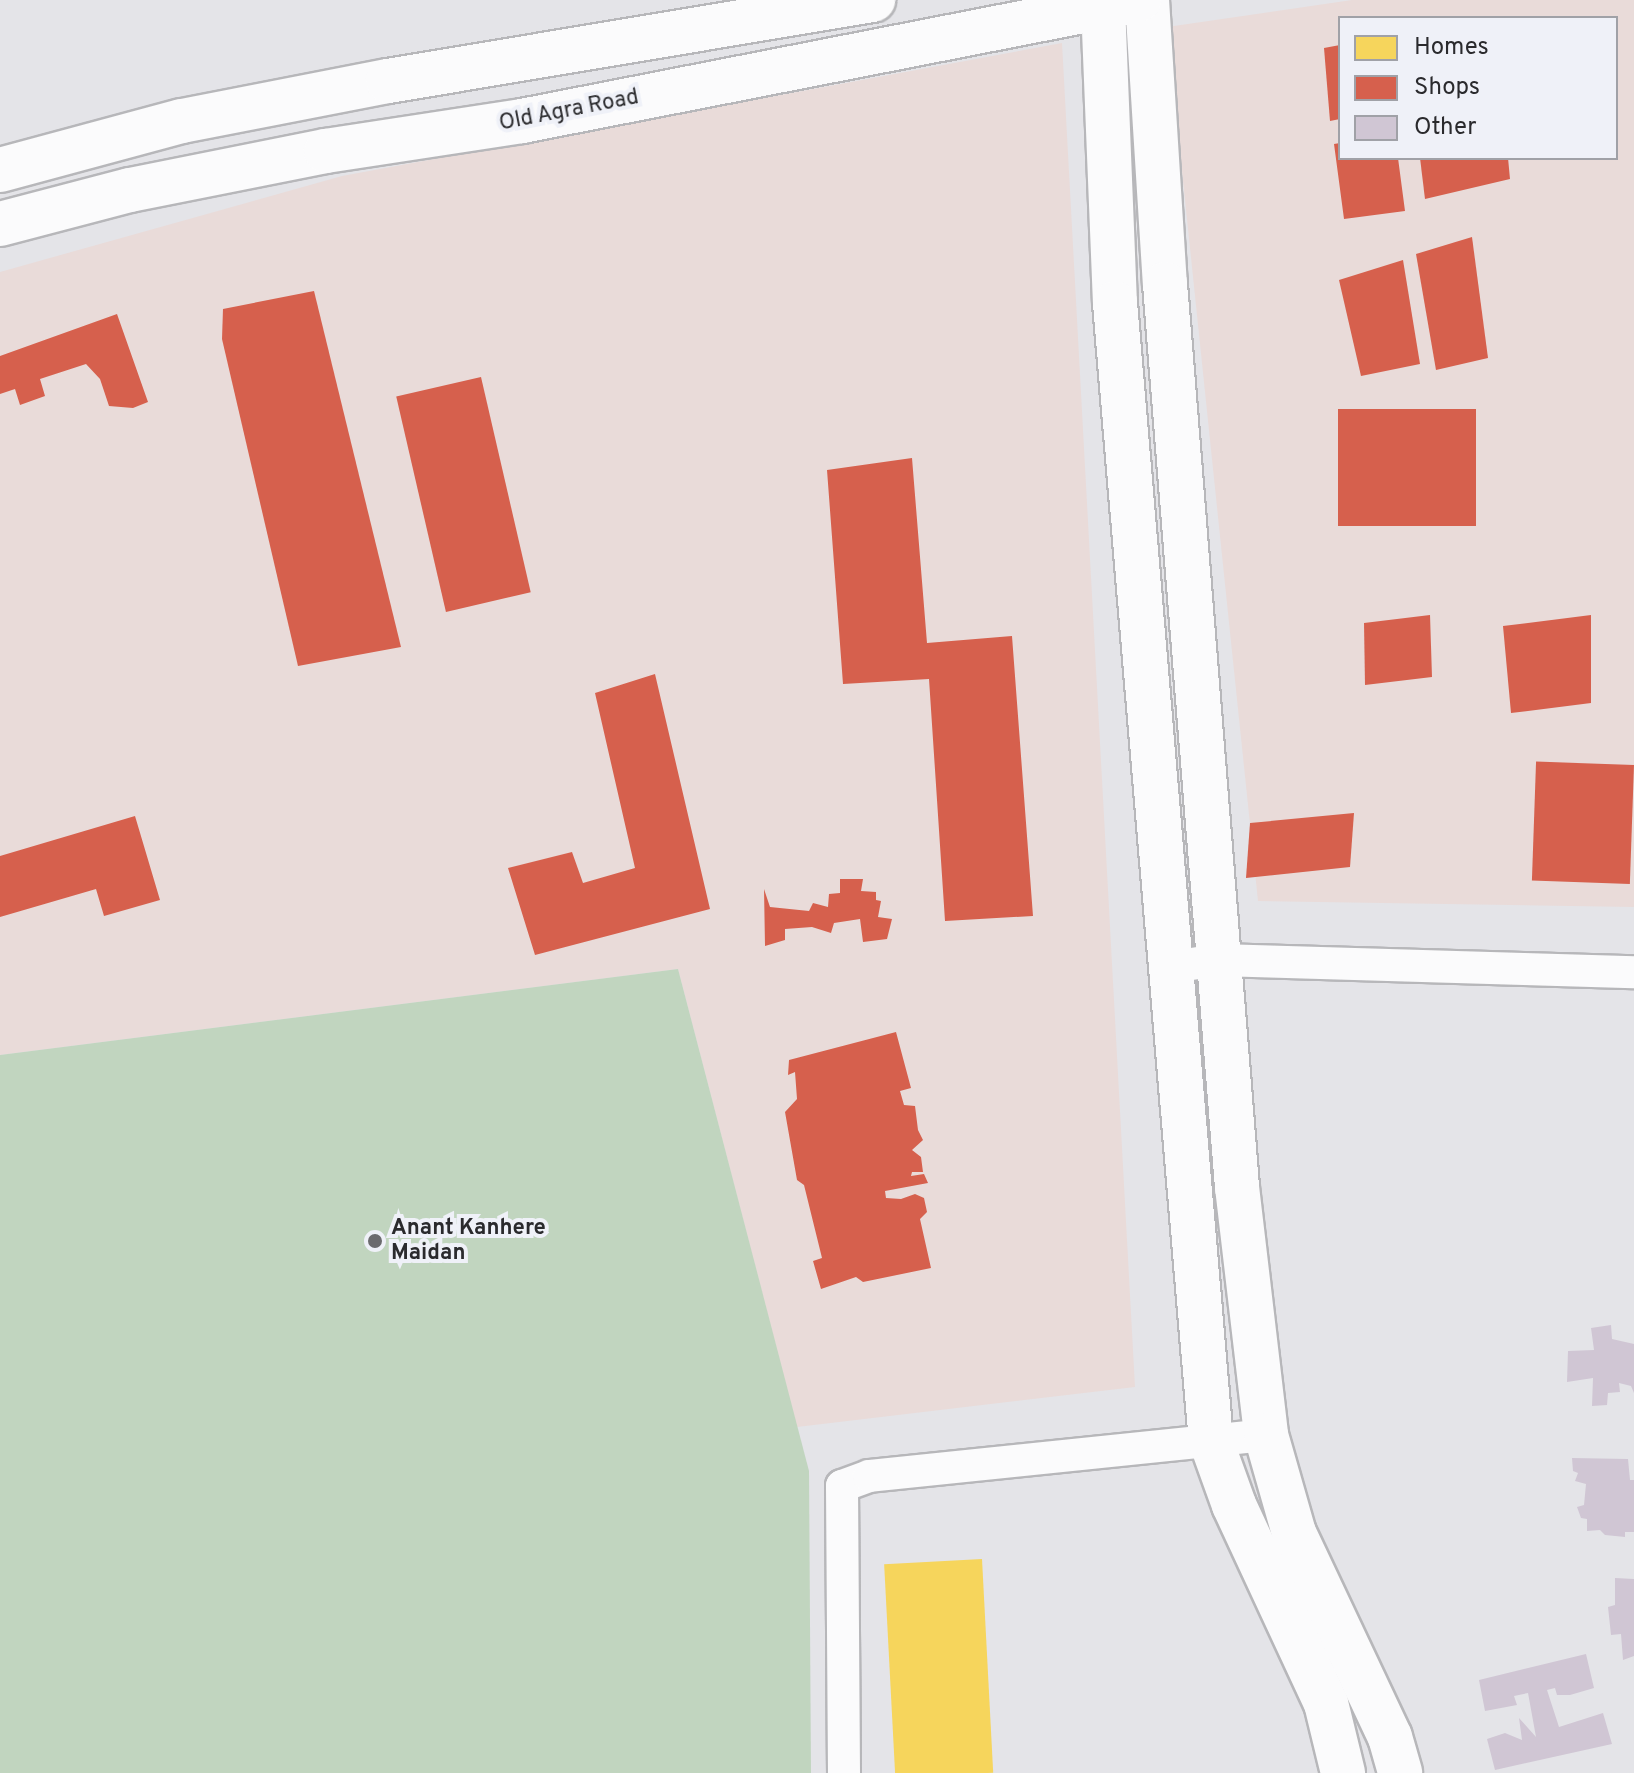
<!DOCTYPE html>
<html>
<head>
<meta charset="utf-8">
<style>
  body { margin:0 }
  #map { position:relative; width:1634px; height:1773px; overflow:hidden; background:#e4e4e8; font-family:Overpass,sans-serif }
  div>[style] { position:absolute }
  .commercial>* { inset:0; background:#e9dbd9 }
  .green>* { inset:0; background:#c1d5bf }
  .homes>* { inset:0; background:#f6d55c; transform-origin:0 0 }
  .shops>* { inset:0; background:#d6604d; transform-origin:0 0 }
  .building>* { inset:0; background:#d0c6d4 }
  .roads { filter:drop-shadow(2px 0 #b7b7ba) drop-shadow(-2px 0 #b7b7ba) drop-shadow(0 2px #b7b7ba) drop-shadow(0 -2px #b7b7ba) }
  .minor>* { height:32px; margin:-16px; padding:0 16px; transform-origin:16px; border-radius:16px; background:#fbfbfc }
  .secondary>* { height:44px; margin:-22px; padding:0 22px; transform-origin:22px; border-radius:22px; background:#fbfbfc }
  .trunk>* { height:44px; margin:-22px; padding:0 22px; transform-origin:22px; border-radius:22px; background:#fbfbfc }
  .dots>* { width:22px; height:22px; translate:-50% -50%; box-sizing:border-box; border:4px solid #eff1f8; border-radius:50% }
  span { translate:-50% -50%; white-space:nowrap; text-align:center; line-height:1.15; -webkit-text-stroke:8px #eff1f8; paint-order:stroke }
  .street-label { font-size:22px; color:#2a2a2d }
  .poi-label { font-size:22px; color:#2a2a2d; font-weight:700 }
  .left { translate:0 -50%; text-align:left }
  .legend { position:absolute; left:1338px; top:16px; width:280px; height:144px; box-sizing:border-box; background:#eff1f8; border:2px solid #a0a1a7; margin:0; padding:10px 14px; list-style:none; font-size:24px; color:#2a2a2d }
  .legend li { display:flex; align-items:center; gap:16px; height:40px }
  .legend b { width:40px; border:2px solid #a0a1a7 }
</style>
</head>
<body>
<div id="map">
  <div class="commercial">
    <div style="clip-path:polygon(evenodd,1352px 0,1634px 0,1634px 907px,1258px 901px,1167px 27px,1352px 0,1340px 18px,1616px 18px,1616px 158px,1340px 158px,1340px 18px)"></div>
    <div style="clip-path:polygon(1062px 43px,1135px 1387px,797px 1427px,678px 969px,0 1055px,0 272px,342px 176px)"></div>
  </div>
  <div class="green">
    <div style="clip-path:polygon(678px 969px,809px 1471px,811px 1773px,0 1773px,0 1055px)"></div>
  </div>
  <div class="homes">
    <div style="left:982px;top:1559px;width:214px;height:98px;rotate:87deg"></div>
  </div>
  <div class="shops">
    <div style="clip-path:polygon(1340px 45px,1340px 119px,1330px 121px,1324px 48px)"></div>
    <div style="clip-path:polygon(1340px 143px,1340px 158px,1398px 158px,1405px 211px,1344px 219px,1334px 144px)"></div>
    <div style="clip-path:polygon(1420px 158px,1508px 158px,1510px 179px,1425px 199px)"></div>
    <div style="clip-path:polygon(1472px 237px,1488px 358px,1436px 370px,1416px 254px)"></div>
    <div style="clip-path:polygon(1403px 260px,1420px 364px,1361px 376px,1339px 280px)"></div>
    <div style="clip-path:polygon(314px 291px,401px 647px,298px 666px,222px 339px,223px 309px)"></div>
    <div style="clip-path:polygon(117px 314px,148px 402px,133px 408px,109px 406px,100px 379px,86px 364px,40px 379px,45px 396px,20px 405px,15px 389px,0 394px,0 356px)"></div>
    <div style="left:481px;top:377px;width:221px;height:87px;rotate:77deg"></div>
    <div style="left:1476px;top:409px;width:117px;height:138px;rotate:90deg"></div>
    <div style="clip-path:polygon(912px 458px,927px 643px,1012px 636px,1033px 916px,945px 921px,929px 679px,843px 684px,827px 470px)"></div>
    <div style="clip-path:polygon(1430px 615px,1432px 677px,1365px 685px,1364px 623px)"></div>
    <div style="clip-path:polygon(1591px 615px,1591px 703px,1511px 713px,1503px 626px)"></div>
    <div style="clip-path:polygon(655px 674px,710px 909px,535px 955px,508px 868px,572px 852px,583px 883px,635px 868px,595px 693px)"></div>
    <div style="left:1634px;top:765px;width:119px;height:98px;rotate:92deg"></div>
    <div style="clip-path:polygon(1354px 813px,1350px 867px,1246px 878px,1250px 823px)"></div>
    <div style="clip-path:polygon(135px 816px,160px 900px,104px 916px,96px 889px,0 917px,0 856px)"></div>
    <div style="clip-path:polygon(840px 879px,863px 879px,861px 891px,876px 892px,876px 900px,881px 901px,878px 917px,892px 919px,887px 939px,863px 942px,860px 919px,834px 923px,831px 933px,812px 927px,785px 929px,785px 940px,765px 946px,764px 889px,770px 907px,809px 911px,813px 903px,828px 907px,829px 894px,840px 893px)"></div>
    <div style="clip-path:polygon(896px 1032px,911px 1088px,900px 1091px,904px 1105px,915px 1106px,918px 1130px,923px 1140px,912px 1150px,921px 1157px,923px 1172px,912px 1172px,911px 1176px,924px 1174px,928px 1183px,885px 1191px,886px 1198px,901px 1199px,915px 1194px,924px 1198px,927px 1212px,920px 1219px,931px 1268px,863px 1282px,856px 1277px,821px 1289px,813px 1261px,822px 1258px,804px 1185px,797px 1180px,785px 1112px,797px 1099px,795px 1072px,788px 1075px,789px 1060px)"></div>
  </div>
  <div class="building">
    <div style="clip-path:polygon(1611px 1325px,1612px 1339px,1634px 1344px,1634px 1393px,1631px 1386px,1619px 1383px,1620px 1392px,1608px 1393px,1607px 1405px,1592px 1406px,1593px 1378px,1567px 1382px,1568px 1351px,1594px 1350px,1591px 1328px)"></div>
    <div style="clip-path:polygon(1572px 1458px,1628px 1459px,1630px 1480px,1634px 1480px,1634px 1532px,1625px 1532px,1625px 1537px,1605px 1535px,1600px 1530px,1587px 1531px,1587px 1519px,1581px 1518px,1577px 1507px,1584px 1505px,1586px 1484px,1575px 1481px,1578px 1473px,1573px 1471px)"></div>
    <div style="clip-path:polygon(1615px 1578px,1634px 1579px,1634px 1656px,1623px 1660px,1621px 1634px,1611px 1635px,1608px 1607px,1615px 1605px)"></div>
    <div style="clip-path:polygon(1586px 1654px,1594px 1688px,1570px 1695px,1557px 1695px,1555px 1688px,1547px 1690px,1559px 1727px,1603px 1713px,1612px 1744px,1495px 1770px,1487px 1739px,1505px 1733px,1522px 1740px,1519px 1718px,1536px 1737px,1528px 1693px,1514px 1696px,1517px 1705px,1485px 1711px,1479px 1680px)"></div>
  </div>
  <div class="roads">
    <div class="minor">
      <div style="left:1171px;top:967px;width:49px;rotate:-8.3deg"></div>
      <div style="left:1219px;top:960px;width:415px;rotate:1.7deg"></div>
      <div style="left:844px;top:1773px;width:287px;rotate:-90.4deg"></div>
      <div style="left:842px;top:1486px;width:29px;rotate:-20deg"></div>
      <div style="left:869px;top:1476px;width:399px;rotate:-5.9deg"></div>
    </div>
    <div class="secondary">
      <div style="left:1147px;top:0;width:285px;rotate:86.4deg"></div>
      <div style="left:1165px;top:284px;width:906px;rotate:85.44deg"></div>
      <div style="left:1237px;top:1187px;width:250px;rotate:83.3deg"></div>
      <div style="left:1266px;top:1435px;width:102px;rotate:74.1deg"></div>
      <div style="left:1294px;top:1533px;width:225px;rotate:64.8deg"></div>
      <div style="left:1390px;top:1737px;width:37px;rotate:74deg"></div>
      <div style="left:1103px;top:5px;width:298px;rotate:87.7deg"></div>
      <div style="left:1115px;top:303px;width:1142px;rotate:85.18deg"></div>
      <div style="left:1211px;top:1441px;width:68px;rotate:70.2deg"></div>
      <div style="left:1234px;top:1505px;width:218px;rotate:65.1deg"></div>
      <div style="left:1326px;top:1703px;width:72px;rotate:76.3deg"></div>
    </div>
    <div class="trunk">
      <div style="left:0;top:170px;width:188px;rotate:-15.1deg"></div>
      <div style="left:182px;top:121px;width:210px;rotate:-11deg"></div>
      <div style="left:388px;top:81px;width:492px;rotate:-9.5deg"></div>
      <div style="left:0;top:224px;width:134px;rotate:-14.7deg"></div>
      <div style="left:130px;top:190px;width:200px;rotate:-11.3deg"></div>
      <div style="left:326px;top:151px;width:198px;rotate:-8.7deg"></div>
      <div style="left:522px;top:121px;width:629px;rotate:-11.1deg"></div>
    </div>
  </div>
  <div class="dots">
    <div style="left:375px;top:1241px;background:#6b6b6e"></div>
  </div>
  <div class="street-label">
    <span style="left:569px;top:111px;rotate:-11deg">Old Agra Road</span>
  </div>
  <div class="poi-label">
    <span class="left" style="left:391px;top:1241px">Anant Kanhere<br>Maidan</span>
  </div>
  <ul class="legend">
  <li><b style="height:22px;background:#f6d55c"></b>Homes</li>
  <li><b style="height:22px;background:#d6604d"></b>Shops</li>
  <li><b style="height:22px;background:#d0c6d4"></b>Other</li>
  </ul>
</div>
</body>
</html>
